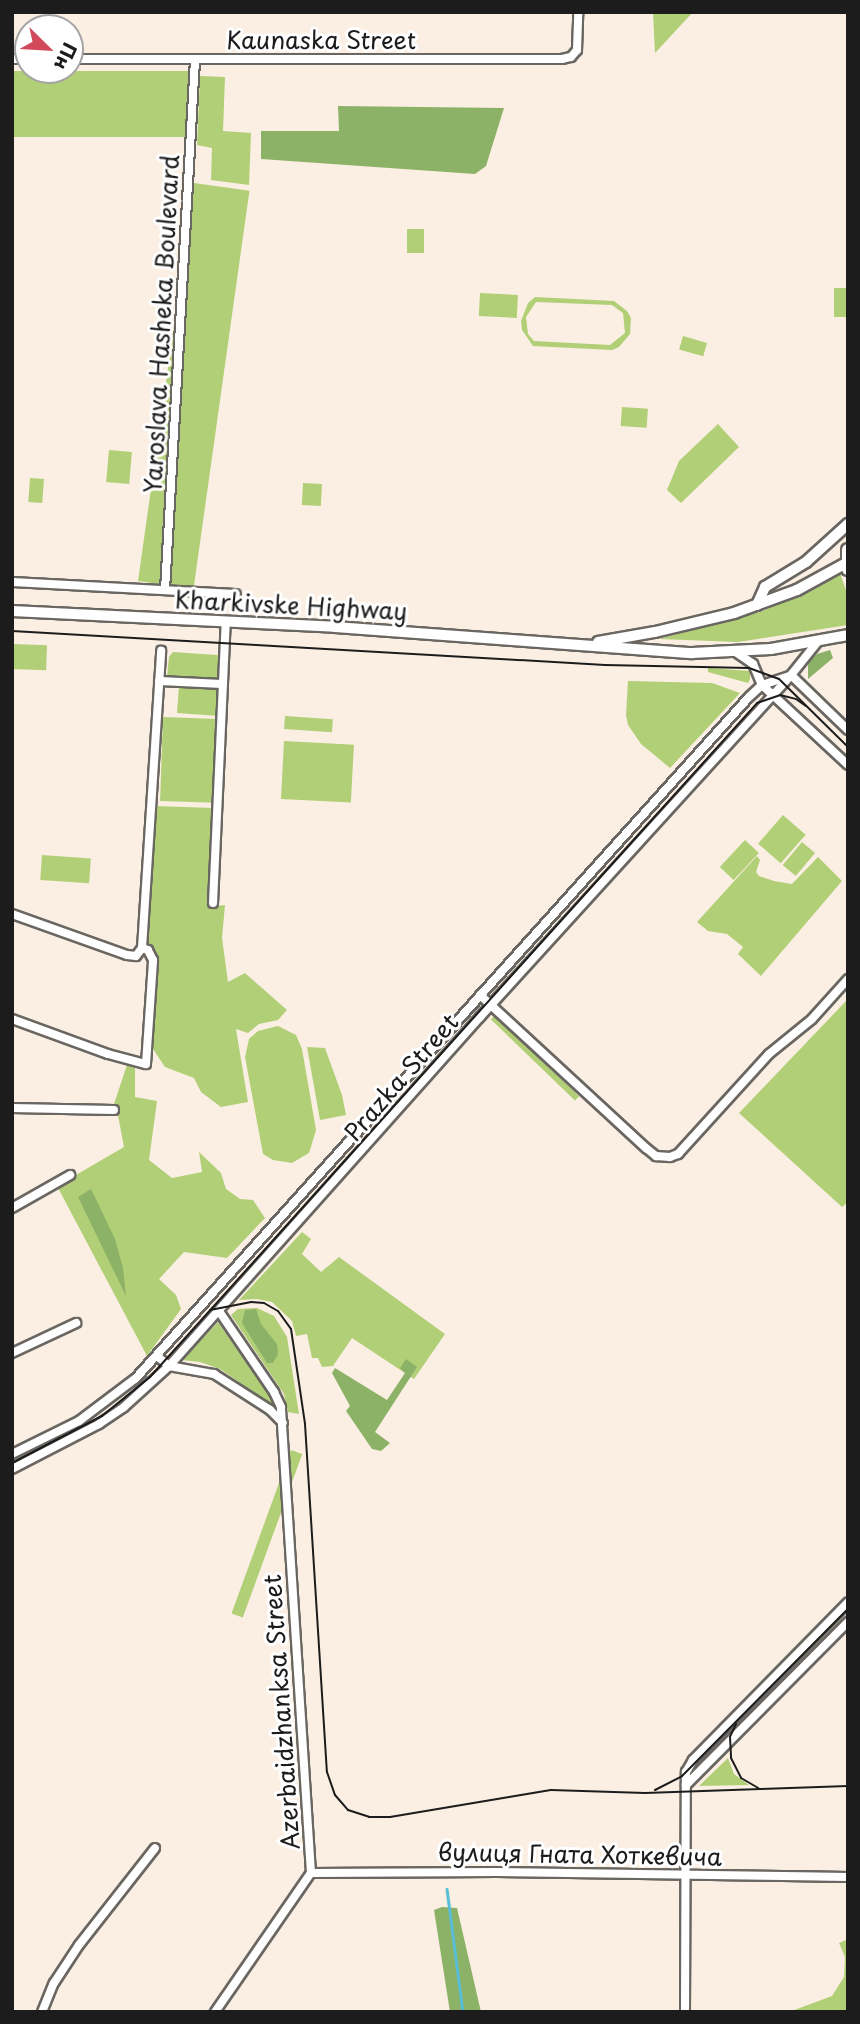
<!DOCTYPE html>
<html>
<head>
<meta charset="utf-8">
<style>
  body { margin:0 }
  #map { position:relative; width:860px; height:2024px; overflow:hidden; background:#faefe2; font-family:"Playpen Sans",sans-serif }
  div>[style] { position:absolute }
  .green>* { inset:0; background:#b1cf76; transform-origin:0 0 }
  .forest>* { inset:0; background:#8cb267 }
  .stream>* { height:2.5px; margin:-1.25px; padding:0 1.25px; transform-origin:1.25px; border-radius:1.25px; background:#58bed6 }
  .roads { filter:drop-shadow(2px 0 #6a6661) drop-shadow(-2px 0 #6a6661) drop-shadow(0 2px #6a6661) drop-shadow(0 -2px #6a6661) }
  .minor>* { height:8px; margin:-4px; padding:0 4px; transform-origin:4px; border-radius:4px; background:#fff }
  .major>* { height:10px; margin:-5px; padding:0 5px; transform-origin:5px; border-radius:5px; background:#fff }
  .highway>* { height:12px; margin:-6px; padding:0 6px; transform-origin:6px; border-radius:6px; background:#fff }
  .tram>* { height:2px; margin:-1px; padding:0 1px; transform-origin:1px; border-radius:1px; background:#1c1c1c }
  span { translate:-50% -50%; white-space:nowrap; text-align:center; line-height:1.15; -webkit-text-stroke:6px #fff; paint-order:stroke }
  .street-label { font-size:24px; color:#1c1c1c }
  .frame { position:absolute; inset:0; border:14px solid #1c1c1c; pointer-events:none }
  .north { position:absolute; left:14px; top:14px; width:70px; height:70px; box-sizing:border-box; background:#fff; border:2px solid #a4a4a4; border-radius:50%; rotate:114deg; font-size:19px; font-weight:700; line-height:28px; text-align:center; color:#1c1c1c }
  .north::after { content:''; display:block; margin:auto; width:24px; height:32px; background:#d1495b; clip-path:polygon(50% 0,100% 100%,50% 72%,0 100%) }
</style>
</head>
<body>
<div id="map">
  <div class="green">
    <div style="clip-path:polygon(653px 12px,693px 12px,655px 53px)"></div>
    <div style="left:12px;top:71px;width:177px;height:66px"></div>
    <div style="clip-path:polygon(200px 76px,225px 77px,223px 131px,251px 133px,249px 185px,211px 180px,212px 148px,197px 145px)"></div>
    <div style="left:194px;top:183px;width:56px;height:402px;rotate:8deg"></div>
    <div style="left:407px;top:229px;width:17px;height:24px"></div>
    <div style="left:834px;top:288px;width:14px;height:29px"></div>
    <div style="left:480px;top:293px;width:38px;height:23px;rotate:3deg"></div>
    <div style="clip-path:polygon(evenodd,535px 297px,614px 301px,627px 311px,631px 318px,630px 334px,619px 347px,612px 350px,533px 346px,522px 330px,521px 321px,528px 303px,535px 297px,536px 302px,612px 305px,623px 313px,625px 333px,610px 345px,534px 341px,528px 334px,526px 317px,536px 302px)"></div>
    <div style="left:683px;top:336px;width:25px;height:14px;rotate:16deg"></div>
    <div style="left:622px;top:407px;width:26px;height:19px;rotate:4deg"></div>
    <div style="clip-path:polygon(718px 424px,739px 447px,681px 503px,667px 490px,679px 461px)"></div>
    <div style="left:109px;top:450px;width:23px;height:32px;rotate:5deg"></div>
    <div style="left:30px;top:478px;width:14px;height:24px;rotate:4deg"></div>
    <div style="left:303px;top:483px;width:19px;height:22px;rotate:3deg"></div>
    <div style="clip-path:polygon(840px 573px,848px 596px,848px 625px,738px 642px,659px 639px,760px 612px,811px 591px)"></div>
    <div style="left:12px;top:644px;width:35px;height:25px;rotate:2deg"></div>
    <div style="clip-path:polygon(173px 652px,217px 655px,222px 657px,221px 677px,215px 683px,173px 680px,167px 677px,169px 657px)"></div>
    <div style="clip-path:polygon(708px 668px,750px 671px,750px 679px,748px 683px,708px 672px)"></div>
    <div style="clip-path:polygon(628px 681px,712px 683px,740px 693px,670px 768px,641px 744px,628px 725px,626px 715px)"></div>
    <div style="clip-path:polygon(179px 686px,215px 688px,220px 692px,219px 716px,177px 713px)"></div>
    <div style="left:285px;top:716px;width:48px;height:13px;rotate:4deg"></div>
    <div style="left:163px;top:717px;width:55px;height:84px;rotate:2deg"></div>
    <div style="left:284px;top:741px;width:70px;height:58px;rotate:3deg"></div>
    <div style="clip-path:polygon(155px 806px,213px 808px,215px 906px,225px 905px,222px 938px,228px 982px,245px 973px,287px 1010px,278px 1020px,259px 1024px,248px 1033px,236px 1029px,248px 1102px,221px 1107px,201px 1092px,194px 1078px,165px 1067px,151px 1046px,156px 958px,154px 950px,145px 942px)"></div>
    <div style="left:783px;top:815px;width:30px;height:38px;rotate:41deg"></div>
    <div style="left:745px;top:840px;width:19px;height:37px;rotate:43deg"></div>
    <div style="left:802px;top:842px;width:17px;height:30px;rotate:40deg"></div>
    <div style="left:42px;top:855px;width:49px;height:25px;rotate:4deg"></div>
    <div style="clip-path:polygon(757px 856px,760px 860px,756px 872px,759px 876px,774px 881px,792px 884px,818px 857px,842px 881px,761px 976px,738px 954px,743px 947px,727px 934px,708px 931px,697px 922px)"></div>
    <div style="clip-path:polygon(848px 999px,848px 1202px,842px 1207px,739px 1113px)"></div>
    <div style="left:495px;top:1015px;width:117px;height:6px;rotate:44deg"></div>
    <div style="clip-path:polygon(278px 1026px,296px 1035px,302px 1049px,316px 1130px,309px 1153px,292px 1163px,273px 1160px,263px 1154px,245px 1057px,249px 1039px,258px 1031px)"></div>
    <div style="clip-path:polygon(307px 1047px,325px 1048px,342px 1095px,346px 1115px,320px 1120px)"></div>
    <div style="clip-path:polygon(127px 1065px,135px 1068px,135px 1097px,157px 1101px,149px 1160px,172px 1178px,202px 1172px,199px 1152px,221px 1173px,226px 1189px,240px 1199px,253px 1200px,265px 1218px,227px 1258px,184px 1252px,159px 1279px,176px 1295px,181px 1309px,147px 1356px,57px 1186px,124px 1147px,117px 1110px,113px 1107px)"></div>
    <div style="clip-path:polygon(302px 1232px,311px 1239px,302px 1254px,321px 1272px,339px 1257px,445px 1334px,414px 1379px,352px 1338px,333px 1366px,322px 1367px,318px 1358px,312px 1358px,307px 1334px,296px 1336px,292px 1321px,272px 1302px,257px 1299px,239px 1300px)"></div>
    <div style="clip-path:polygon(257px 1308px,274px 1316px,287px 1337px,299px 1414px,288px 1412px,284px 1394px,231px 1315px,238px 1309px)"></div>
    <div style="clip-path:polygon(218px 1322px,271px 1398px,275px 1407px,220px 1369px,200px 1362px,182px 1360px)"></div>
    <div style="left:291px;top:1450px;width:12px;height:174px;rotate:20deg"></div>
    <div style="clip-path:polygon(728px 1758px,734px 1774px,749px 1785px,699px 1786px)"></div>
    <div style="clip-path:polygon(848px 1939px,848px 2012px,789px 2012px,832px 1996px,844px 1977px,845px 1957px,839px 1943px)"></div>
  </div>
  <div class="forest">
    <div style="clip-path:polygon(338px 106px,504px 108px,486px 166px,475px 174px,261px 159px,261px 131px,339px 131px)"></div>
    <div style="clip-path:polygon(830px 650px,833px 658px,808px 679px,808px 663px,817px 654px)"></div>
    <div style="clip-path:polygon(91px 1189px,115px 1239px,123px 1268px,126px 1296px,78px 1197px)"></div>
    <div style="clip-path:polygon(256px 1309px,261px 1324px,277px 1344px,278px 1354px,273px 1363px,267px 1363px,242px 1323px,245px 1310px)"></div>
    <div style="clip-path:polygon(406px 1359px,417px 1367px,375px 1432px,390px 1443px,381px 1451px,372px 1449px,346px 1411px,350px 1406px,332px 1373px,335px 1368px,387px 1400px,405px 1373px,400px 1368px)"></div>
    <div style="clip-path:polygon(442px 1907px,457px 1908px,481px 2012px,450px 2012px,434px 1910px)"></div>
  </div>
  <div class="stream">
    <div style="left:447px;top:1889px;width:124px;rotate:82.6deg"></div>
  </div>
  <div class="roads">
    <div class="minor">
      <div style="left:12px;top:59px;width:16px"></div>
      <div style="left:70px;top:59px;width:492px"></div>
      <div style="left:562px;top:59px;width:9px;rotate:-13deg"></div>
      <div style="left:571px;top:57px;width:9px;rotate:-49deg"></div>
      <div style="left:577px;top:50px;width:38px;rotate:-88deg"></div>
      <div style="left:12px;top:582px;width:224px;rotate:3.1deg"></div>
      <div style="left:165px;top:590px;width:531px;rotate:-86.76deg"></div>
      <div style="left:734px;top:651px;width:23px;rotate:34deg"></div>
      <div style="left:753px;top:664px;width:23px;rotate:67deg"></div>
      <div style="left:762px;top:685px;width:117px;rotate:42.9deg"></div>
      <div style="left:791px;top:675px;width:79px;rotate:44deg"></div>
      <div style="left:159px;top:681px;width:64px;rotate:2.7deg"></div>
      <div style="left:213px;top:903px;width:281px;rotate:-87.4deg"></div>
      <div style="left:12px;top:914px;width:122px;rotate:19.6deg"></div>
      <div style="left:127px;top:955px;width:9px;rotate:6deg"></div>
      <div style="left:136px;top:956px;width:10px;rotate:-53deg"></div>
      <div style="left:142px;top:948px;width:298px;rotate:-86.3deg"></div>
      <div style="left:480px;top:995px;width:226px;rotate:42.7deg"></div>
      <div style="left:646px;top:1148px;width:13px;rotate:39deg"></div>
      <div style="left:656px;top:1156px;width:14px;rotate:4deg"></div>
      <div style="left:670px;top:1157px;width:9px;rotate:-21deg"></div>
      <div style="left:678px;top:1154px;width:135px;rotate:-47.7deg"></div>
      <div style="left:769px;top:1054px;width:55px;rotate:-39.1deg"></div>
      <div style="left:812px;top:1019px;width:54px;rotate:-48deg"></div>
      <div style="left:12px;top:1019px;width:102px;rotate:20deg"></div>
      <div style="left:108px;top:1054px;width:39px;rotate:15deg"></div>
      <div style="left:146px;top:1064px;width:104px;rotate:-86.1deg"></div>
      <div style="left:153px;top:960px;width:11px;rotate:-117deg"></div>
      <div style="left:148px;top:950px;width:6px;rotate:-162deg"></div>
      <div style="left:12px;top:1108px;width:102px;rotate:1.1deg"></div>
      <div style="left:12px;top:1208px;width:67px;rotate:-29.6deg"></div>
      <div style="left:12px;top:1353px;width:71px;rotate:-25.1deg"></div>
      <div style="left:157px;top:1356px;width:16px;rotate:40deg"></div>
      <div style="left:169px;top:1366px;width:46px;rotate:10.1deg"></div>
      <div style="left:214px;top:1374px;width:67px;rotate:32.7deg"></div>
      <div style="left:270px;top:1410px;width:18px;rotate:45deg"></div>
      <div style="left:12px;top:1454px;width:75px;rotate:-26.2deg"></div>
      <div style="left:79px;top:1421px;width:71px;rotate:-37deg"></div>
      <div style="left:136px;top:1378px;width:916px;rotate:-48.01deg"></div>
      <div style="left:749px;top:697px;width:18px;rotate:-43deg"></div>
      <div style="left:762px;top:685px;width:28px;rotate:-18deg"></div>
      <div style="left:12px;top:1469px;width:98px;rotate:-27.3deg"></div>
      <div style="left:99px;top:1424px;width:30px;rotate:-34deg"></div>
      <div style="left:124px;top:1407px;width:61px;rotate:-42.3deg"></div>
      <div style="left:169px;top:1366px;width:467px;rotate:-48.3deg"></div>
      <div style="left:480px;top:1017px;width:462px;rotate:-47.7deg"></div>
      <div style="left:791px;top:675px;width:45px;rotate:-51.3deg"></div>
      <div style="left:686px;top:1785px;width:230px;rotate:-45.2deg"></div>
      <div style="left:311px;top:1873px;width:186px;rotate:-0.3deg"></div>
      <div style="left:497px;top:1872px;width:351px;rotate:0.8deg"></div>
      <div style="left:42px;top:2012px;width:31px;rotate:-68deg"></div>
      <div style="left:54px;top:1983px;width:45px;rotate:-56.7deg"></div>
      <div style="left:79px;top:1945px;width:123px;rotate:-51.9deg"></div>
      <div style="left:215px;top:2012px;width:169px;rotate:-55.4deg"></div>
      <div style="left:311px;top:1873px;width:467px;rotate:-93.7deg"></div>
      <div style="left:281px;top:1407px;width:17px;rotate:-115deg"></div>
      <div style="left:274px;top:1392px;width:98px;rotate:-124.2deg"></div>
      <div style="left:685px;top:2012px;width:240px;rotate:-89.8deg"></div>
      <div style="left:686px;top:1772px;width:14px;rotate:-60deg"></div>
      <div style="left:693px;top:1760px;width:221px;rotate:-45.5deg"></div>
    </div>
    <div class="major">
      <div style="left:757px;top:605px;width:20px;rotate:-66deg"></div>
      <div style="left:765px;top:587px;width:48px;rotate:-31.4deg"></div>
      <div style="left:806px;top:562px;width:57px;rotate:-42.1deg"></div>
      <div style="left:12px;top:611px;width:323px;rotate:2.8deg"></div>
      <div style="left:335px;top:627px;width:358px;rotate:4.2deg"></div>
      <div style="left:692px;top:653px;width:79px;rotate:-2.9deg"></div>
      <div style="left:771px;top:649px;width:78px;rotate:-10.3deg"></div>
      <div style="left:598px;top:642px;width:58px;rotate:-10deg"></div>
      <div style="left:655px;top:632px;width:81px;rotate:-13.5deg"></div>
      <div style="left:734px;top:613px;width:67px;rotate:-20.1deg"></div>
      <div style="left:797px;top:590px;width:58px;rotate:-28.8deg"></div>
    </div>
    <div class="highway">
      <div style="left:848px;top:550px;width:19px;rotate:90deg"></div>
    </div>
  </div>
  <div class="tram">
    <div style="left:12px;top:631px;width:594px;rotate:3.28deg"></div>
    <div style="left:605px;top:665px;width:144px;rotate:1.2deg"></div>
    <div style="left:749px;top:668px;width:32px;rotate:20deg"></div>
    <div style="left:779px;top:679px;width:97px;rotate:44.6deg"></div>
    <div style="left:210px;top:1310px;width:42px;rotate:-11deg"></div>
    <div style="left:251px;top:1302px;width:13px;rotate:4deg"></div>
    <div style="left:264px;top:1303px;width:16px;rotate:30deg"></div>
    <div style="left:278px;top:1311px;width:22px;rotate:54deg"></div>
    <div style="left:291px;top:1329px;width:96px;rotate:81.6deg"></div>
    <div style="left:305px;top:1424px;width:349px;rotate:86.4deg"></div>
    <div style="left:327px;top:1772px;width:24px;rotate:71deg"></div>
    <div style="left:335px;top:1795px;width:20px;rotate:49deg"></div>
    <div style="left:348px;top:1810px;width:22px;rotate:18deg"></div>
    <div style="left:369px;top:1817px;width:21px"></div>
    <div style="left:390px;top:1817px;width:163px;rotate:-9.5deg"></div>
    <div style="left:551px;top:1790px;width:94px;rotate:1.8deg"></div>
    <div style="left:645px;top:1793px;width:203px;rotate:-2deg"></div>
    <div style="left:12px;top:1463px;width:102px;rotate:-27.6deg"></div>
    <div style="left:102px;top:1416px;width:62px;rotate:-39.1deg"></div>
    <div style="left:150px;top:1377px;width:907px;rotate:-47.99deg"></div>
    <div style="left:757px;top:703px;width:24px;rotate:-19deg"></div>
    <div style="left:780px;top:695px;width:16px;rotate:14deg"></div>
    <div style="left:796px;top:699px;width:12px;rotate:35deg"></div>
    <div style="left:736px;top:1724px;width:14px;rotate:115deg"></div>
    <div style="left:730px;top:1737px;width:21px;rotate:87deg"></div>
    <div style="left:731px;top:1758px;width:22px;rotate:63deg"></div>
    <div style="left:741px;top:1778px;width:20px;rotate:30deg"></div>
    <div style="left:655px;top:1790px;width:30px;rotate:-27deg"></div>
    <div style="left:682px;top:1776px;width:235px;rotate:-45.2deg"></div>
  </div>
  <div class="street-label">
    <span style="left:321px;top:40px">Kaunaska Street</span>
    <span style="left:161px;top:324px;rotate:-87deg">Yaroslava Hasheka Boulevard</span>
    <span style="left:291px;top:605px;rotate:3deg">Kharkivske Highway</span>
    <span style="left:401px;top:1077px;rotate:-49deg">Prazka Street</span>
    <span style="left:281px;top:1712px;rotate:-94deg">Azerbaidzhanksa Street</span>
    <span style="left:580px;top:1854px;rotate:1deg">вулиця Гната Хоткевича</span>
  </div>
  <div class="frame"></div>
  <div class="north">Пн</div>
</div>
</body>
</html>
